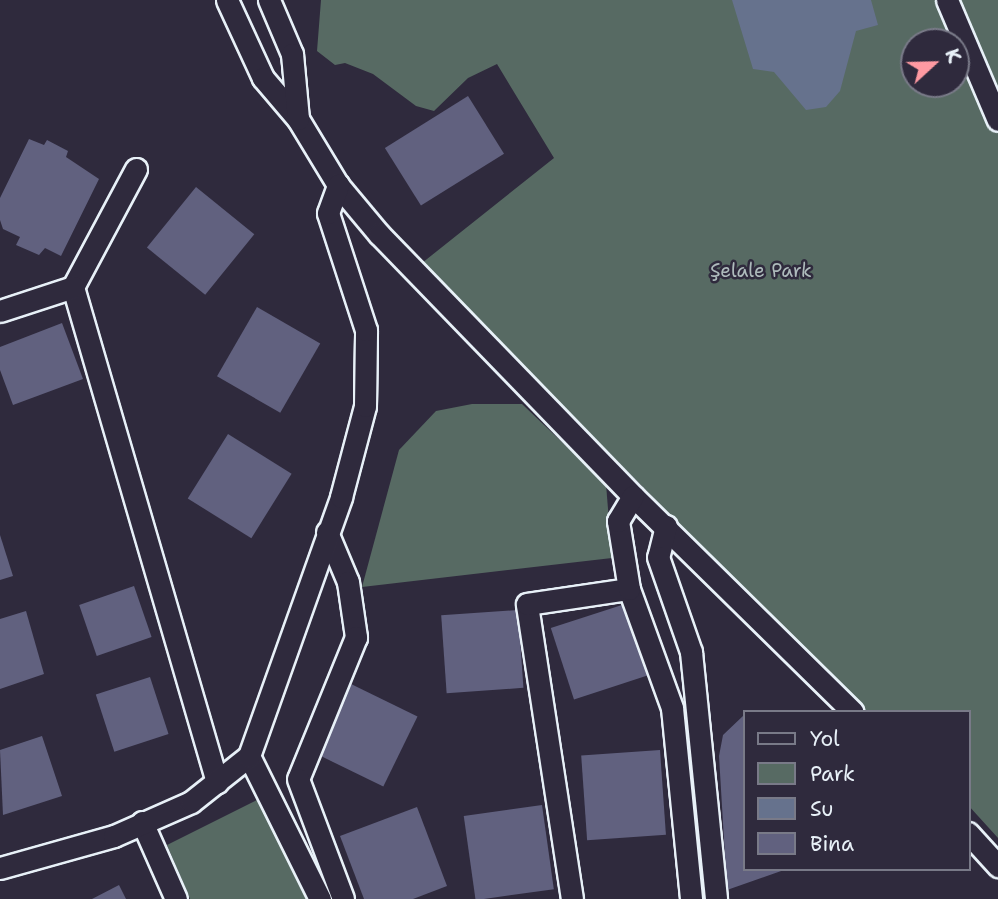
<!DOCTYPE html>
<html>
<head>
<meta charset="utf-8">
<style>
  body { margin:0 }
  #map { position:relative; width:998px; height:899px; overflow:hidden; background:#2f2a3d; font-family:"Shantell Sans",sans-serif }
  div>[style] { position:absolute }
  .green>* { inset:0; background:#576a63 }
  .water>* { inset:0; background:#66728d }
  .building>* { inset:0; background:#61617f; transform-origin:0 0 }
  .roads { filter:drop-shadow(2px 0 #e8f1f8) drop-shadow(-2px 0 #e8f1f8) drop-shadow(0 2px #e8f1f8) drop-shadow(0 -2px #e8f1f8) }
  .minor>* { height:21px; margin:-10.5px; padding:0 10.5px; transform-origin:10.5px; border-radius:10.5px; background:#2f2a3d }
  span { translate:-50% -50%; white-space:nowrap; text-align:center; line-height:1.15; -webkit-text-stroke:5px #2f2a3d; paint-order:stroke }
  .park-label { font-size:19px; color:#aebbbc }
  .legend { position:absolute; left:743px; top:710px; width:228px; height:161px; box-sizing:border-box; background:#2f2a3d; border:2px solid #797a88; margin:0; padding:9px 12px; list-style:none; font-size:21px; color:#e8f1f8 }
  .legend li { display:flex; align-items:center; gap:14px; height:35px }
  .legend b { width:35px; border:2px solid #797a88 }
  .north { position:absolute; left:900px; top:28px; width:70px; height:70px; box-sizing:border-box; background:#2f2a3d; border:2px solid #797a88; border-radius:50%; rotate:68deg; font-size:19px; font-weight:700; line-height:28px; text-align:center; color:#e8f1f8 }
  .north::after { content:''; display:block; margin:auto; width:24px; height:32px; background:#ff9aa2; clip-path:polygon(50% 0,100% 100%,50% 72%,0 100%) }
</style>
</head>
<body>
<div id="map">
  <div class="green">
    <div style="clip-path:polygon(evenodd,321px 0,998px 0,998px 838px,968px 805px,968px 712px,865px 712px,422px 263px,554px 158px,497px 64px,468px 78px,434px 111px,416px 106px,373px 74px,345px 63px,335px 65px,317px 51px,321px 0,914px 42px,956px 42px,956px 84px,914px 84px,914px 42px)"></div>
    <div style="clip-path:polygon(472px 404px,522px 404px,606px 484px,612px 558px,362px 587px,399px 450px,436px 411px)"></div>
    <div style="clip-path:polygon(261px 798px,309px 899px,190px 899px,167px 845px)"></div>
  </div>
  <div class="water">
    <div style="clip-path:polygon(732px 0,871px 0,878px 25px,856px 31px,840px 91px,826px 107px,806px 110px,774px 72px,753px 69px)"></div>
  </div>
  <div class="building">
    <div style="left:468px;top:96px;width:68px;height:98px;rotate:58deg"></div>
    <div style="clip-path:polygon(29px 139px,44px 145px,47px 140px,68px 151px,66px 157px,99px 179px,61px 256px,45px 248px,39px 255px,16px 245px,20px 237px,3px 229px,0 220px,0 198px)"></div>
    <div style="left:196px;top:187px;width:75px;height:78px;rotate:39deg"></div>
    <div style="left:257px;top:307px;width:73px;height:80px;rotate:30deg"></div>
    <div style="clip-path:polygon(62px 323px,83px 379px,13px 405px,0 370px,0 347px)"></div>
    <div style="left:228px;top:434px;width:75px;height:76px;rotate:32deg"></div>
    <div style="clip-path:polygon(0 535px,13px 576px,0 580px)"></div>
    <div style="left:134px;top:586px;width:54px;height:58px;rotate:71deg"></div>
    <div style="left:625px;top:604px;width:75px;height:78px;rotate:72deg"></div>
    <div style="left:518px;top:610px;width:78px;height:77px;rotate:86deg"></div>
    <div style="clip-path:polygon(26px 611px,44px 674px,0 689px,0 619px)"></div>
    <div style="left:150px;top:677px;width:60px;height:57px;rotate:72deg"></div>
    <div style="left:351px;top:684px;width:74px;height:78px;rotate:26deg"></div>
    <div style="clip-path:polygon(744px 715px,744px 869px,784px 870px,727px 890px,719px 756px,723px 735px)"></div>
    <div style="clip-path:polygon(42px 736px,62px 796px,3px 815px,0 750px)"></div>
    <div style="left:660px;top:750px;width:85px;height:79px;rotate:86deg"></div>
    <div style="left:542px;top:805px;width:85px;height:79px;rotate:82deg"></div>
    <div style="clip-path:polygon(417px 807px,447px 886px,413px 899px,364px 899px,340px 836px)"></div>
    <div style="clip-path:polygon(119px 885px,126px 899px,92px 899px)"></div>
  </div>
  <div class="roads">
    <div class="minor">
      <div style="left:227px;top:0;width:86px;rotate:65.2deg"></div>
      <div style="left:263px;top:78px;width:54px;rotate:49.5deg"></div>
      <div style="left:298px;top:119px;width:77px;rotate:58.8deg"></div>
      <div style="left:338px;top:185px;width:64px;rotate:50.1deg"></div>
      <div style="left:379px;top:234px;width:365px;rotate:45.9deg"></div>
      <div style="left:633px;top:496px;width:308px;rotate:44.5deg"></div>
      <div style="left:269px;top:0;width:59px;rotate:66.9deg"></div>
      <div style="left:292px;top:54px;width:65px;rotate:84.7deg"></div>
      <div style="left:947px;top:0;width:130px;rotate:67deg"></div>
      <div style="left:136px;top:169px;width:134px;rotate:118.1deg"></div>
      <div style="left:73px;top:287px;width:516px;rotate:73.78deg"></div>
      <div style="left:0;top:311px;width:77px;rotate:-18.2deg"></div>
      <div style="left:666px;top:526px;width:32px;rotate:104deg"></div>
      <div style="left:658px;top:557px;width:101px;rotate:70.8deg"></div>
      <div style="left:691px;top:652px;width:248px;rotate:84.2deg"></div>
      <div style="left:327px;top:532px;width:54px;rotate:67.2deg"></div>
      <div style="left:348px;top:582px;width:56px;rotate:81.7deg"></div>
      <div style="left:356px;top:637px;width:153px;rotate:112.2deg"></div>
      <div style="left:298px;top:779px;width:128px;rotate:69.4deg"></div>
      <div style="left:629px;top:589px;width:127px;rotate:70.1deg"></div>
      <div style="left:672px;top:708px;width:192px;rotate:84.3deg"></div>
      <div style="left:249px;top:756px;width:160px;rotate:63.6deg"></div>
      <div style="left:142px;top:822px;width:84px;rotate:66.2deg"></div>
      <div style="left:968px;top:833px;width:45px;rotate:47.7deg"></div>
      <div style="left:0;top:868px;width:118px;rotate:-15.7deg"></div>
      <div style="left:114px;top:836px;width:84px;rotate:-23.8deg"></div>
      <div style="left:191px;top:802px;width:74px;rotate:-38.4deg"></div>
      <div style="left:249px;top:756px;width:275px;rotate:-70.4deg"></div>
      <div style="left:341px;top:497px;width:94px;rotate:-75.2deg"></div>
      <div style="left:365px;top:406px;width:76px;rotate:-89.2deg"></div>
      <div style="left:366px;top:330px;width:123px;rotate:-108deg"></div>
      <div style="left:328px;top:213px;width:30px;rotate:-70deg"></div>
      <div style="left:572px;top:899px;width:298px;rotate:-98.7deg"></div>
      <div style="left:527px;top:604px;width:103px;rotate:-8.4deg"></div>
      <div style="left:629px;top:589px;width:69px;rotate:-99.2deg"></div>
      <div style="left:618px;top:521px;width:29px;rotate:-59deg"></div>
    </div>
  </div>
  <div class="park-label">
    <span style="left:761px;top:271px">Şelale Park</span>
  </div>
  <ul class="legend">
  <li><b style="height:9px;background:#2f2a3d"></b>Yol</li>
  <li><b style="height:19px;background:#576a63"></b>Park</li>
  <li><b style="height:19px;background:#66728d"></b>Su</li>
  <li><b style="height:19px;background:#61617f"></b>Bina</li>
  </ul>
  <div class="north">K</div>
</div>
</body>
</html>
